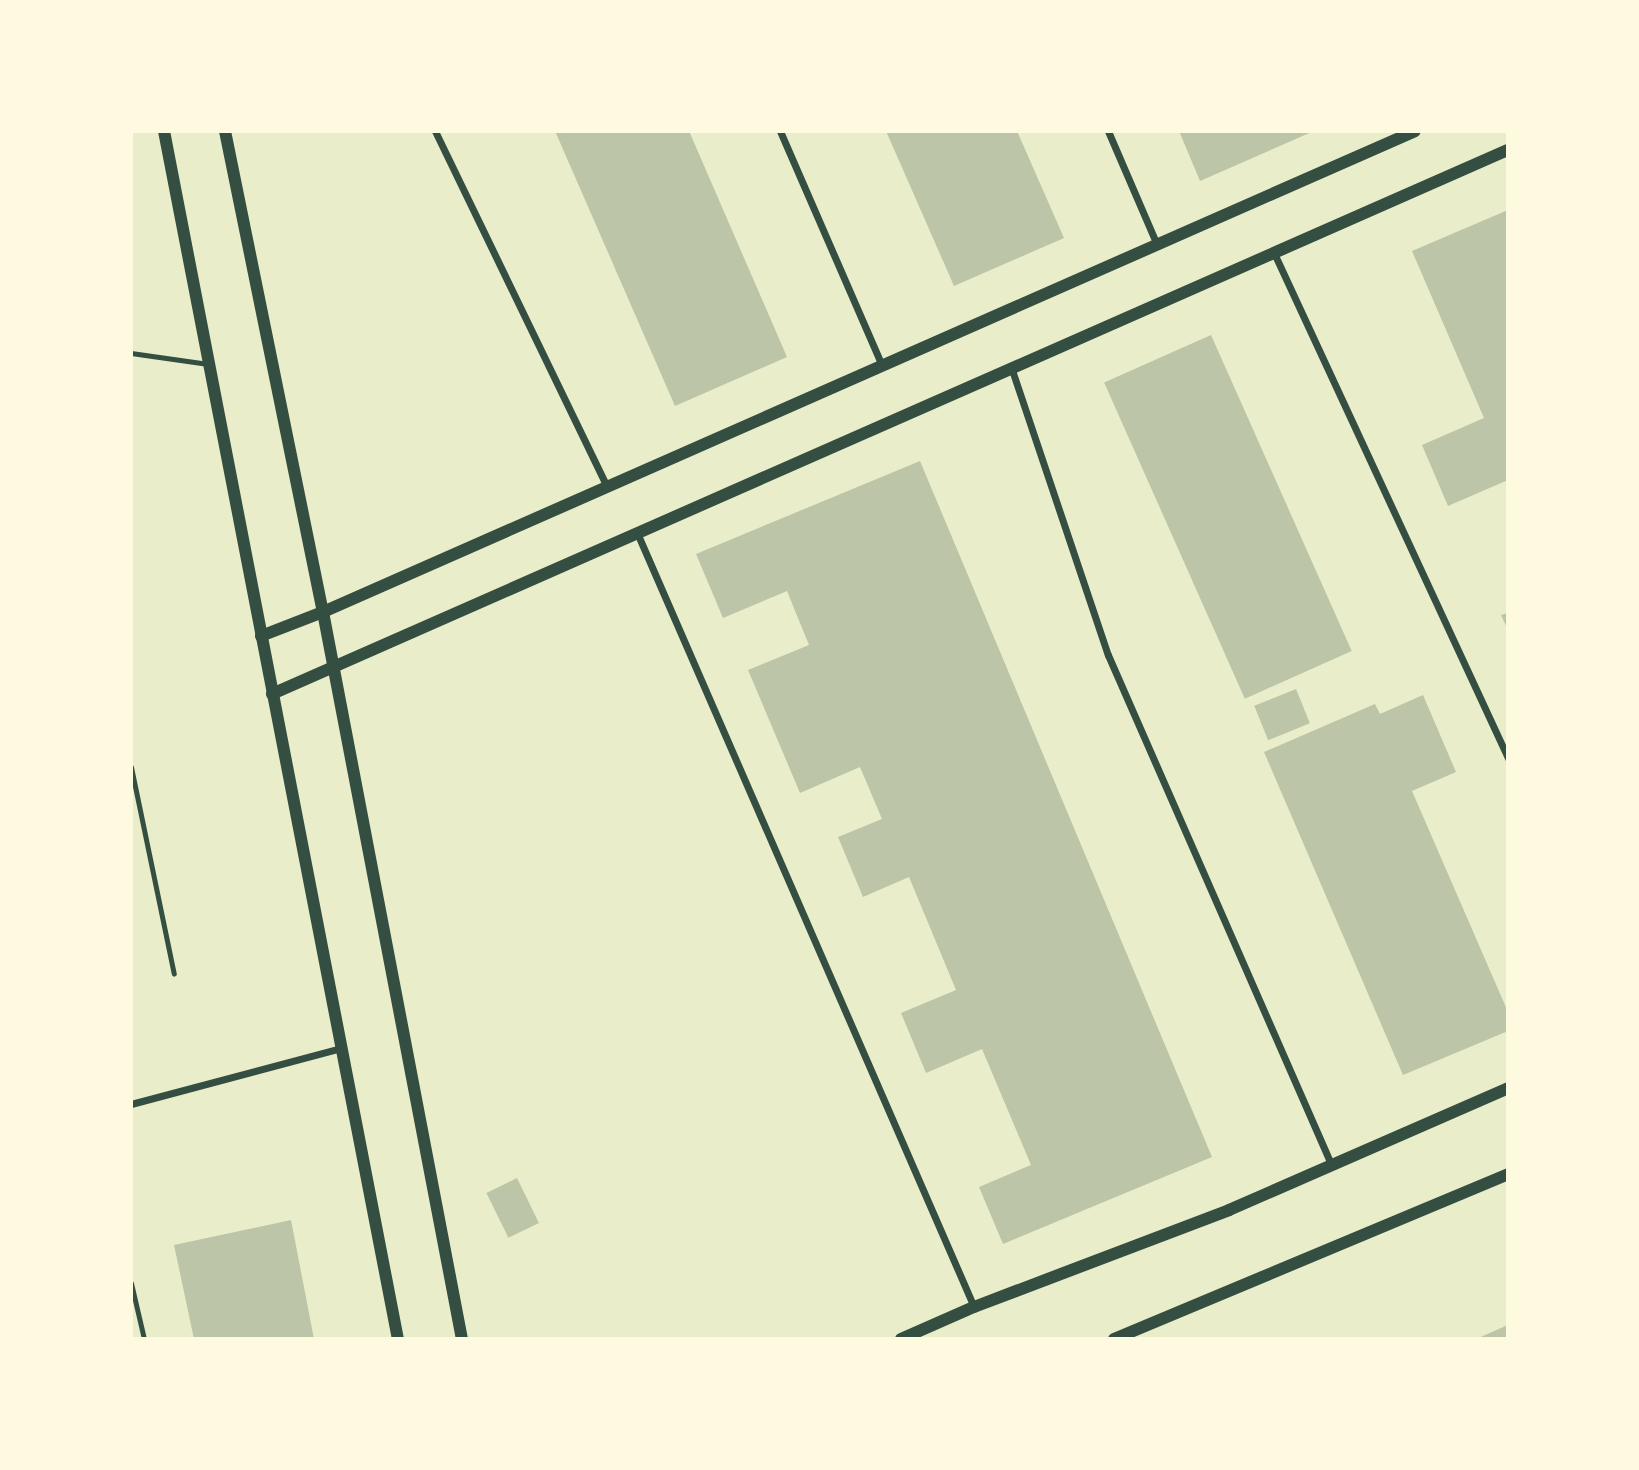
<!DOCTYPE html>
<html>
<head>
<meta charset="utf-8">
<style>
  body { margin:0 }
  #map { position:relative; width:1639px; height:1470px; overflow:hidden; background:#e9edc9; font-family:"PT Sans",sans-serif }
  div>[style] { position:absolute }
  .building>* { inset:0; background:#bcc5a7; transform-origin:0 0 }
  .service>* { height:5px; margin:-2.5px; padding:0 2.5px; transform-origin:2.5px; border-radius:2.5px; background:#344e41 }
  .minor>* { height:7px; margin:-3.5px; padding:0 3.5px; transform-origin:3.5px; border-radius:3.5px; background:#344e41 }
  .tertiary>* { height:12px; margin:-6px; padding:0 6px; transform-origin:6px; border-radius:6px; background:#344e41 }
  span { translate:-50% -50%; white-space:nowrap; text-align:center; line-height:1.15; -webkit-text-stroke:6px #fefae0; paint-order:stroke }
  .frame { position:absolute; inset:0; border:133px solid #fefae0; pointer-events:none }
</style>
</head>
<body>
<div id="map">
  <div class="building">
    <div style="clip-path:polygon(555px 131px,689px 131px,787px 357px,675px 406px)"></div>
    <div style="clip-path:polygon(886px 131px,1017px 131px,1064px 238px,954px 286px)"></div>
    <div style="clip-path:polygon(1179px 131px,1314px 131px,1200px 181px)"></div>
    <div style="clip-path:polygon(1508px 210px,1508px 480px,1448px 506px,1422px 445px,1484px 418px,1412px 251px)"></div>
    <div style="left:1211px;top:335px;width:346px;height:117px;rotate:66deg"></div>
    <div style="clip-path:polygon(920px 461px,1212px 1157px,1003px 1244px,979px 1187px,1031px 1165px,982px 1049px,926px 1073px,901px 1013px,956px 990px,909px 877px,863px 897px,838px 837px,882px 819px,860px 767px,800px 793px,748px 670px,809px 645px,787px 591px,723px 618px,696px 554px)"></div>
    <div style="clip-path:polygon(1508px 613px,1508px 630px,1501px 615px)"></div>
    <div style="left:1296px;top:689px;width:37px;height:45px;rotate:68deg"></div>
    <div style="clip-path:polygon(1423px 695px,1456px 772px,1412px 791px,1508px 1012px,1508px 1031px,1403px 1075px,1264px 752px,1375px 704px,1380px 714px)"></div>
    <div style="left:517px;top:1178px;width:50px;height:34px;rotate:64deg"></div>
    <div style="clip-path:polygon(291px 1220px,314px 1339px,194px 1339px,174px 1245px)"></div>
    <div style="clip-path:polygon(1508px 1325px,1508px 1339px,1476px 1339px)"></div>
  </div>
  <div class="service">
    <div style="left:131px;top:353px;width:78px;rotate:8.1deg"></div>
    <div style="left:131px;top:767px;width:211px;rotate:78.3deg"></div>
    <div style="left:131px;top:1283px;width:57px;rotate:76.9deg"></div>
  </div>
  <div class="minor">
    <div style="left:435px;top:131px;width:395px;rotate:64.2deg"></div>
    <div style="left:780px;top:131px;width:256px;rotate:66.5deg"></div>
    <div style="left:1108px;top:131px;width:124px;rotate:66.7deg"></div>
    <div style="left:1274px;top:253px;width:557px;rotate:65.14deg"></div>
    <div style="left:1012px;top:370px;width:301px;rotate:71.4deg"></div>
    <div style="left:1108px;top:655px;width:556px;rotate:66.34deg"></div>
    <div style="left:638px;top:535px;width:842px;rotate:66.48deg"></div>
    <div style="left:131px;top:1104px;width:218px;rotate:-14.9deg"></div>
  </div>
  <div class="tertiary">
    <div style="left:164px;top:131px;width:1230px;rotate:79.04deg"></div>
    <div style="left:225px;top:131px;width:491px;rotate:78.5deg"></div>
    <div style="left:323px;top:612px;width:740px;rotate:79.18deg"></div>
    <div style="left:261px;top:636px;width:66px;rotate:-21.2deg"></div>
    <div style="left:323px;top:612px;width:1193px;rotate:-23.77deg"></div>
    <div style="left:272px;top:694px;width:1350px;rotate:-23.76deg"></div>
    <div style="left:901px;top:1339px;width:80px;rotate:-23.7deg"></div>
    <div style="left:974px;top:1307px;width:273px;rotate:-20.8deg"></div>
    <div style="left:1229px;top:1210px;width:305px;rotate:-23.6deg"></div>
    <div style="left:1114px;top:1339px;width:427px;rotate:-22.7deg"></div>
  </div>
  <div class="frame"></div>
</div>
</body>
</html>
